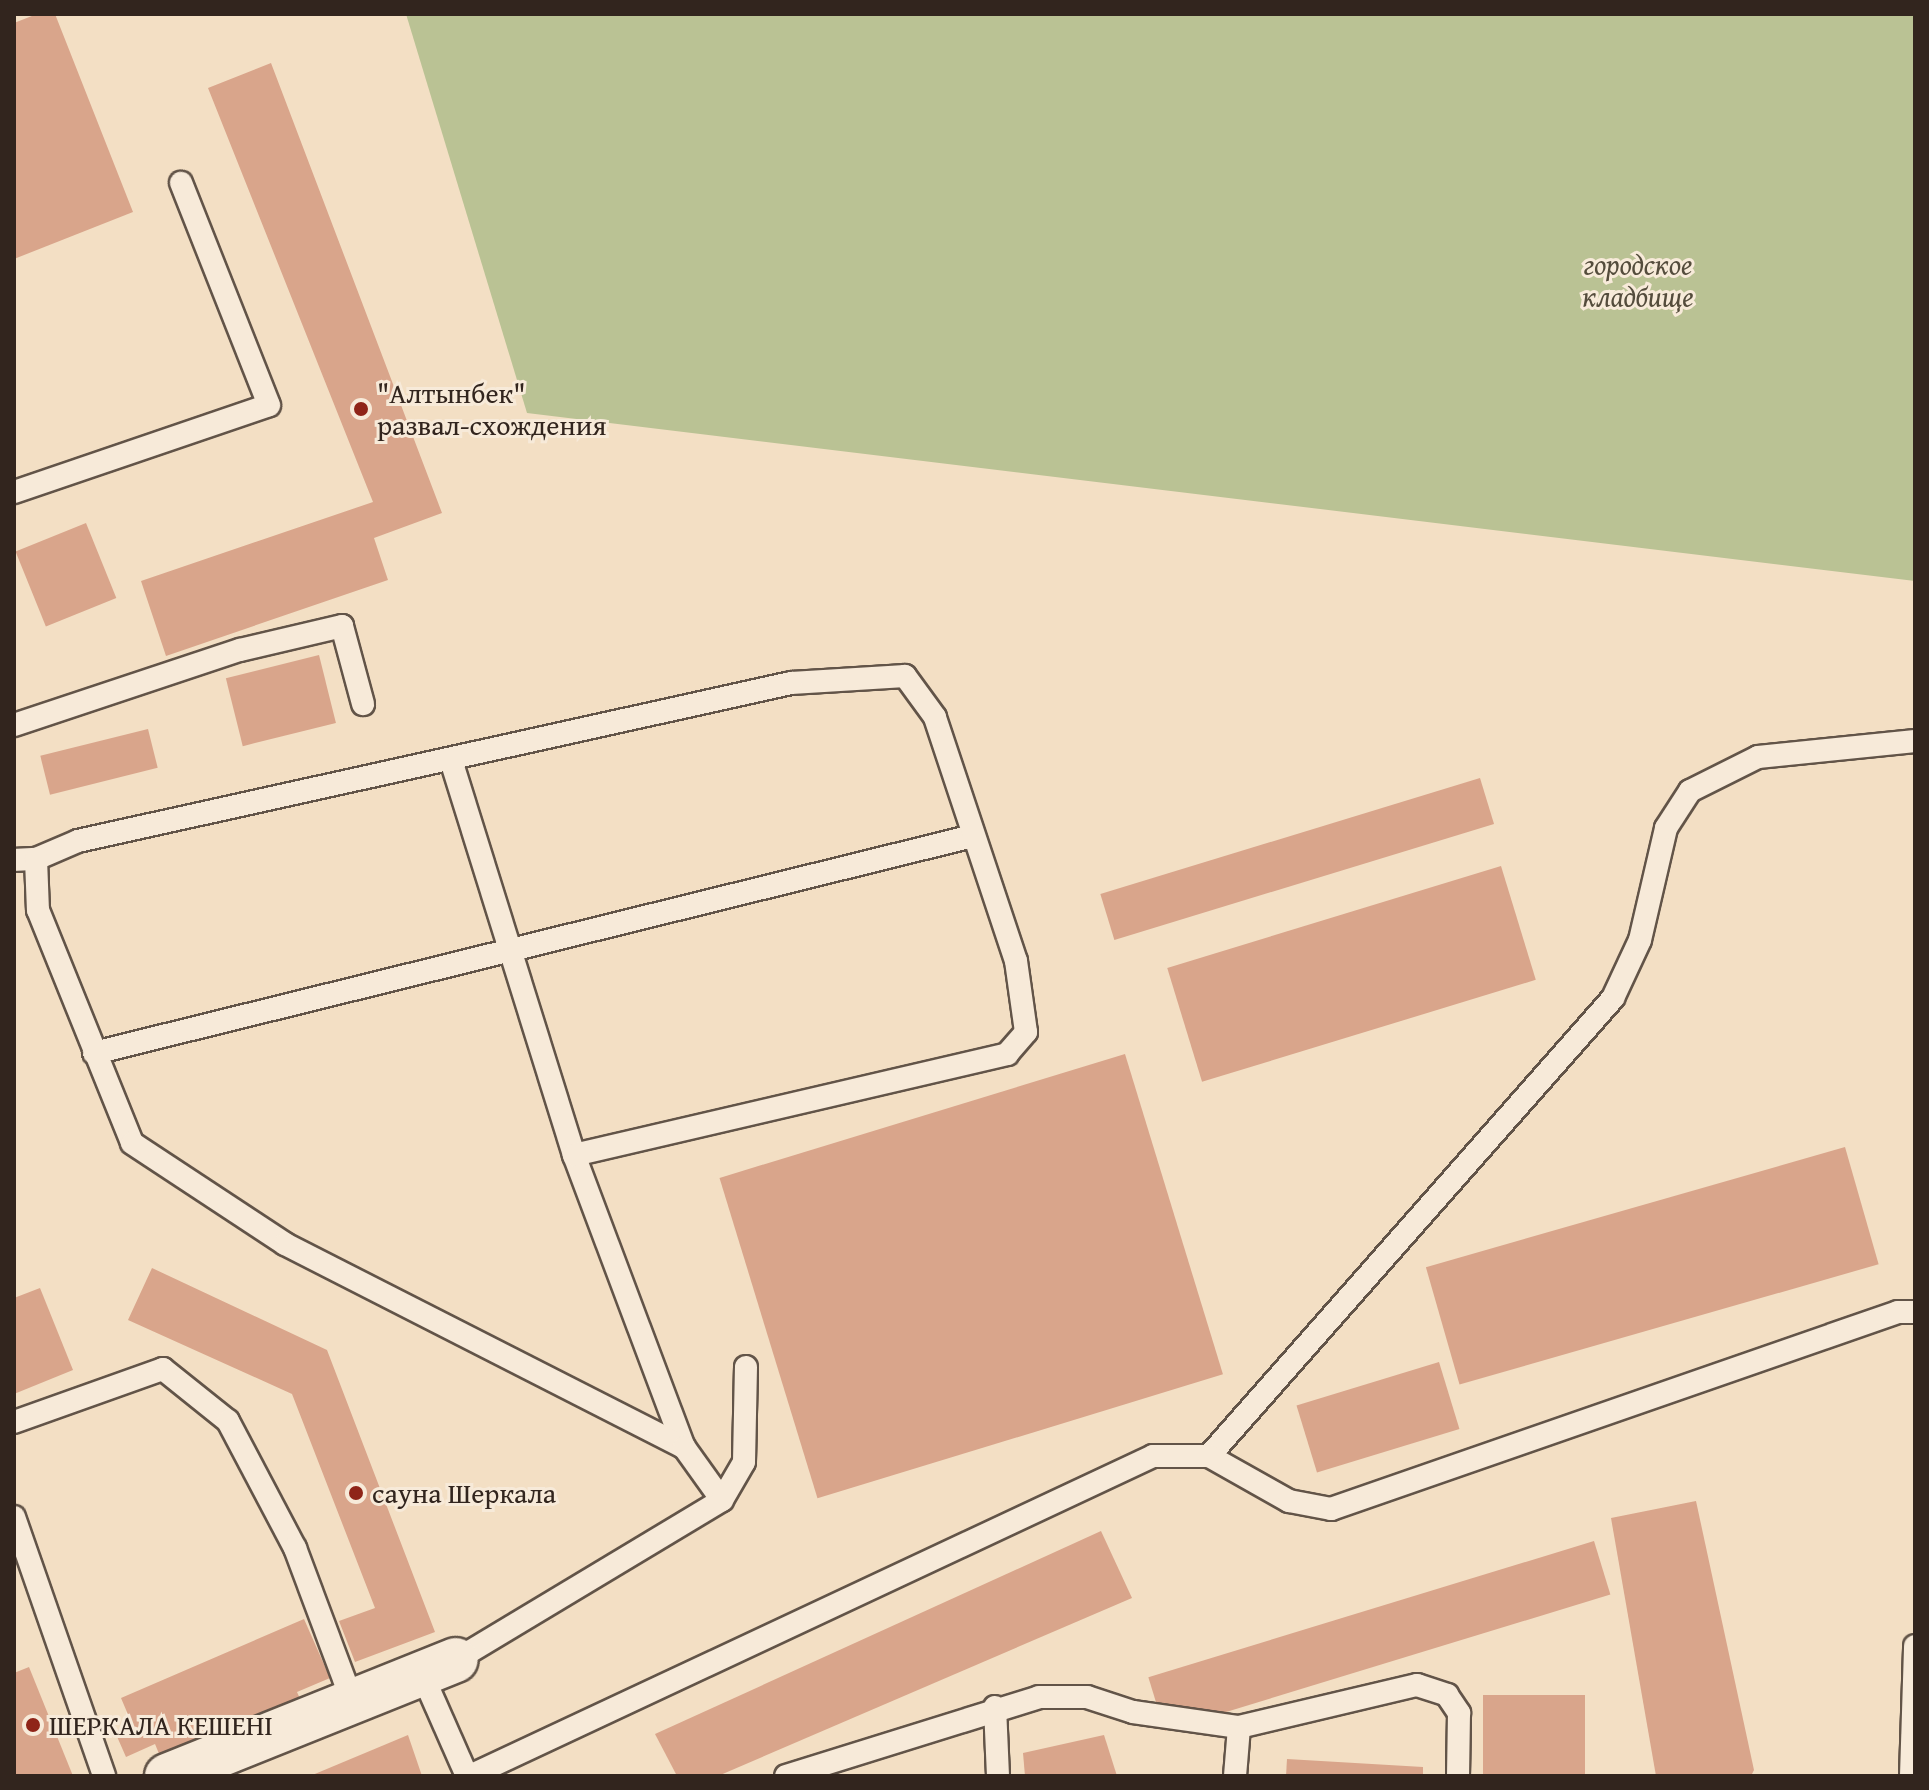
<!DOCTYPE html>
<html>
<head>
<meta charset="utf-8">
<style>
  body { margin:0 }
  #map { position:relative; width:1929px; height:1790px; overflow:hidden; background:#f3dfc4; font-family:"Gentium Book Plus",serif }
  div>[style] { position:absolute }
  .green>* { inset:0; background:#bac294 }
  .building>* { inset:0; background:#d9a58b; transform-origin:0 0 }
  .roads { filter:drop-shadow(2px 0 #625448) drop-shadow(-2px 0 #625448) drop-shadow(0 2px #625448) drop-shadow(0 -2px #625448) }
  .lane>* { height:22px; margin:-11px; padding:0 11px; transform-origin:11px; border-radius:11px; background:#f7ead9 }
  .street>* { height:44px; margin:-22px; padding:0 22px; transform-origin:22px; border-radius:22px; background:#f7ead9 }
  .dots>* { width:22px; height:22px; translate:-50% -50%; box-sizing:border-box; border:4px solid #f7ead9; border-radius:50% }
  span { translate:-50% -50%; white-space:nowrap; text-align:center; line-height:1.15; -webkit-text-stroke:6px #f7ead9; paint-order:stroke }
  .park-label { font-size:28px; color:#544c3c; font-style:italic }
  .poi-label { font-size:28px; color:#32251e }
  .left { translate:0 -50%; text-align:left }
  .frame { position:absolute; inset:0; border:16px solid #32251e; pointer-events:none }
</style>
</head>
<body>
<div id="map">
  <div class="green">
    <div style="clip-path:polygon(406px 14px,1915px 14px,1915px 581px,527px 413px)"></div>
  </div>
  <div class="building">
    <div style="clip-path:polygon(37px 14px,55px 14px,133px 212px,14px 259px,14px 23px)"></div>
    <div style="clip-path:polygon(271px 63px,442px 513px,374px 538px,388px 580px,166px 656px,141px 581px,373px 502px,208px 88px)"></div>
    <div style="left:86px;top:523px;width:81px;height:76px;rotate:68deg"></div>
    <div style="left:319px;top:655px;width:70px;height:96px;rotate:76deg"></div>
    <div style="left:148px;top:729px;width:40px;height:111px;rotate:76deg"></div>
    <div style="left:1480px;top:778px;width:48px;height:397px;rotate:73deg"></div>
    <div style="left:1501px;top:866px;width:119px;height:349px;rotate:73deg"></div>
    <div style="left:1125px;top:1054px;width:335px;height:424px;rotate:73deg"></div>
    <div style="left:1845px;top:1147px;width:122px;height:436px;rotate:74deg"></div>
    <div style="clip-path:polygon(152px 1268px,327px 1350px,435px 1632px,355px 1662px,339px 1621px,375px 1608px,292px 1394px,128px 1320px)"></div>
    <div style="clip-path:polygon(40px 1288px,73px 1370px,14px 1394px,14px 1298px)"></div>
    <div style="left:1439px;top:1362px;width:70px;height:149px;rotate:73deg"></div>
    <div style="clip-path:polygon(1696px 1501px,1754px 1770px,1751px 1776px,1656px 1776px,1611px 1518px)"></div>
    <div style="clip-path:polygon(1101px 1531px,1132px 1598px,718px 1776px,677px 1776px,655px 1734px)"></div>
    <div style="left:1594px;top:1541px;width:56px;height:466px;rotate:73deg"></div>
    <div style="clip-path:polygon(304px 1619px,330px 1678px,297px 1692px,301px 1701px,162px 1761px,155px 1744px,126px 1757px,115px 1732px,132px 1724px,121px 1698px)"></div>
    <div style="clip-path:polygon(29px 1667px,73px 1776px,14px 1776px,14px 1673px)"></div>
    <div style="left:1585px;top:1695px;width:81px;height:102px;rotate:90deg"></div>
    <div style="clip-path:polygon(408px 1735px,422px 1776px,310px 1776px)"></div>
    <div style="clip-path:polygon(1104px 1735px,1117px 1776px,1025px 1776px,1023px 1753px)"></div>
    <div style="clip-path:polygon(1287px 1759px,1423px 1767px,1423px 1776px,1286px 1776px)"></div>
  </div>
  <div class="roads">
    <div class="lane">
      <div style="left:14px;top:492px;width:269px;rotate:-18.8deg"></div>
      <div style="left:269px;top:405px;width:239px;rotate:-111.6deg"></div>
      <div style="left:14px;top:725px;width:238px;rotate:-18.4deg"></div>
      <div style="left:240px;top:650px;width:105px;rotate:-13.2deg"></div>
      <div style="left:342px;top:626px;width:81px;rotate:74.9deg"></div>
      <div style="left:451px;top:760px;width:414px;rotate:72.7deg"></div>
      <div style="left:574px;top:1155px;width:312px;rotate:69.4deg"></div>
      <div style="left:14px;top:860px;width:22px;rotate:-3deg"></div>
      <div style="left:94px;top:1053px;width:901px;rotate:-13.87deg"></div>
      <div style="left:574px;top:1155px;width:445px;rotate:-13.1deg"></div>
      <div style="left:1007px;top:1054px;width:29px;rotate:-49deg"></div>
      <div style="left:1026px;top:1032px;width:72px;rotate:-98deg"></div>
      <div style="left:1016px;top:961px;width:257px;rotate:-108.4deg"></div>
      <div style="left:935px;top:717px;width:51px;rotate:-126.2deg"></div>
      <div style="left:905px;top:676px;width:114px;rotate:176.5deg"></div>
      <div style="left:791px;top:683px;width:730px;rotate:167.51deg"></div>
      <div style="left:78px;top:841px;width:46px;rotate:156.8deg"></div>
      <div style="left:36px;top:859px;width:51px;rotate:87.8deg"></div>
      <div style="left:38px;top:910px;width:251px;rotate:68deg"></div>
      <div style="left:132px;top:1143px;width:183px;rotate:33.4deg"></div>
      <div style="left:285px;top:1244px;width:448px;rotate:27deg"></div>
      <div style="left:684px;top:1447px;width:65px;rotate:54.4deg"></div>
      <div style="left:14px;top:1422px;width:158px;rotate:-19.6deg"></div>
      <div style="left:163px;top:1369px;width:83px;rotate:38.7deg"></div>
      <div style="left:228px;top:1421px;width:144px;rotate:62.2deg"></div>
      <div style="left:295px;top:1548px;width:165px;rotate:69.5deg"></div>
      <div style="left:1209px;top:1456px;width:611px;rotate:-48.58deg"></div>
      <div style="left:1613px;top:998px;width:64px;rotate:-65deg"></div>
      <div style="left:1640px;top:940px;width:115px;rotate:-76.9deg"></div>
      <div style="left:1666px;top:828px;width:44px;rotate:-57deg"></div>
      <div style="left:1690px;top:791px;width:76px;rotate:-26.6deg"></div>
      <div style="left:1758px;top:757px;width:158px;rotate:-5.8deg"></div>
      <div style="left:14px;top:1517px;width:274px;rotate:70.8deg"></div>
      <div style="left:456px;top:1660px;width:310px;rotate:-31deg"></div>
      <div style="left:722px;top:1500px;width:44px;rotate:-59.9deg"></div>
      <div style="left:744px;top:1462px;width:95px;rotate:-88.8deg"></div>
      <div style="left:422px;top:1674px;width:111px;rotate:66.2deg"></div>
      <div style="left:995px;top:1707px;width:69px;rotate:87.5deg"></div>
      <div style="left:470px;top:1776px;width:754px;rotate:-25.1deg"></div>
      <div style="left:1153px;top:1456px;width:56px"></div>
      <div style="left:1209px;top:1456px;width:92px;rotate:29.4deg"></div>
      <div style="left:1289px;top:1501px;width:43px;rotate:10.8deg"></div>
      <div style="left:1331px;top:1509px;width:600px;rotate:-19.16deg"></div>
      <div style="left:1898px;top:1312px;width:17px"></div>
      <div style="left:786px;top:1776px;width:265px;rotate:-17.3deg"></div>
      <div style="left:1039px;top:1697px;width:48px"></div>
      <div style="left:1087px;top:1697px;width:48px;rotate:18.1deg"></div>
      <div style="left:1133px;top:1712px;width:107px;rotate:8.1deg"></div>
      <div style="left:1235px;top:1776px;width:49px;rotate:-85.3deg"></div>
      <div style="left:1239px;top:1727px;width:183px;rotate:-13.3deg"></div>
      <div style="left:1417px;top:1685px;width:32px;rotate:18deg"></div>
      <div style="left:1447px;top:1695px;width:22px;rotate:56deg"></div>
      <div style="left:1459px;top:1713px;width:63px;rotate:90.9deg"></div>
      <div style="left:1911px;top:1776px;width:130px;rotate:-88.2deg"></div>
    </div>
    <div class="street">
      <div style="left:167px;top:1776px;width:311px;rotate:-21.9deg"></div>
    </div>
  </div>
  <div class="dots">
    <div style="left:361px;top:409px;background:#8f2418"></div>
    <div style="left:356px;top:1493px;background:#8f2418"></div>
    <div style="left:33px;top:1725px;background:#8f2418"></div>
  </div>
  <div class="park-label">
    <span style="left:1638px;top:280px">городское<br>кладбище</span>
  </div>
  <div class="poi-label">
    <span class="left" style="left:377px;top:409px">"Алтынбек"<br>развал-схождения</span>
    <span class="left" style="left:372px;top:1493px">сауна Шеркала</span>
    <span class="left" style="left:49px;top:1725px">ШЕРКАЛА КЕШЕНІ</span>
  </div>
  <div class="frame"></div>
</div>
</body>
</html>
